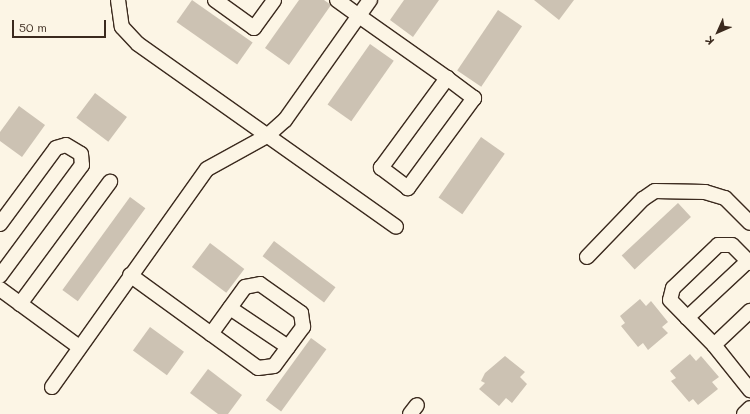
<!DOCTYPE html>
<html>
<head>
<meta charset="utf-8">
<style>
  body { margin:0 }
  #map { position:relative; width:750px; height:414px; overflow:hidden; background:#fcf5e5; font-family:Mali,sans-serif }
  div>[style] { position:absolute }
  .building>* { inset:0; background:#ccc2b3; transform-origin:0 0 }
  .roads { filter:drop-shadow(1px 0 #3b2a1e) drop-shadow(-1px 0 #3b2a1e) drop-shadow(0 1px #3b2a1e) drop-shadow(0 -1px #3b2a1e) }
  .minor>* { height:14px; margin:-7px; padding:0 7px; transform-origin:7px; border-radius:7px; background:#fcf5e5 }
  span { translate:-50% -50%; white-space:nowrap; text-align:center; line-height:1.15; -webkit-text-stroke:4px #fcf5e5; paint-order:stroke }
  .north { position:absolute; left:698px; top:12px; width:40px; height:40px; -webkit-text-stroke:3px #fcf5e5; paint-order:stroke; rotate:225deg; font-size:11px; font-weight:700; line-height:16px; text-align:center; color:#3b2a1e }
  .north::after { content:''; display:block; margin:auto; width:14px; height:18px; background:#3b2a1e; clip-path:polygon(50% 0,100% 100%,50% 72%,0 100%) }
  .scale { position:absolute; left:12px; top:20px; width:94px; height:18px; box-sizing:border-box; border:2px solid #3b2a1e; border-top:0; padding-left:5px; font-size:12px; line-height:14px; white-space:nowrap; color:#3b2a1e; -webkit-text-stroke:3px #fcf5e5; paint-order:stroke }
</style>
</head>
<body>
<div id="map">
  <div class="building">
    <div style="left:192px;top:0;width:74px;height:27px;rotate:35deg"></div>
    <div style="clip-path:polygon(299px 0,324px 0,331px 5px,289px 65px,265px 48px)"></div>
    <div style="clip-path:polygon(404px 0,439px 0,413px 37px,390px 20px)"></div>
    <div style="clip-path:polygon(534px 0,574px 0,559px 20px)"></div>
    <div style="left:498px;top:10px;width:29px;height:73px;rotate:34deg"></div>
    <div style="left:370px;top:44px;width:29px;height:74px;rotate:35deg"></div>
    <div style="left:95px;top:93px;width:40px;height:31px;rotate:37deg"></div>
    <div style="clip-path:polygon(19px 106px,45px 125px,22px 157px,0 141px,0 132px)"></div>
    <div style="left:481px;top:137px;width:29px;height:74px;rotate:35deg"></div>
    <div style="left:130px;top:197px;width:19px;height:115px;rotate:36deg"></div>
    <div style="left:678px;top:203px;width:19px;height:77px;rotate:47deg"></div>
    <div style="left:274px;top:241px;width:77px;height:19px;rotate:37deg"></div>
    <div style="left:210px;top:243px;width:43px;height:30px;rotate:37deg"></div>
    <div style="clip-path:polygon(640px 299px,646px 306px,651px 301px,668px 322px,662px 327px,668px 333px,648px 350px,643px 343px,638px 347px,621px 326px,625px 323px,620px 316px)"></div>
    <div style="left:150px;top:327px;width:42px;height:29px;rotate:36deg"></div>
    <div style="left:311px;top:338px;width:19px;height:77px;rotate:36deg"></div>
    <div style="clip-path:polygon(690px 354px,696px 361px,701px 356px,719px 377px,712px 382px,718px 389px,698px 405px,693px 399px,689px 402px,671px 381px,676px 378px,670px 371px)"></div>
    <div style="clip-path:polygon(505px 356px,525px 372px,520px 377px,527px 384px,512px 403px,506px 398px,499px 406px,479px 389px,485px 383px,481px 381px,485px 373px)"></div>
    <div style="clip-path:polygon(208px 369px,242px 395px,228px 414px,218px 414px,190px 393px)"></div>
  </div>
  <div class="roads">
    <div class="minor">
      <div style="left:118px;top:0;width:27px;rotate:82deg"></div>
      <div style="left:122px;top:27px;width:23px;rotate:47deg"></div>
      <div style="left:138px;top:44px;width:316px;rotate:35.3deg"></div>
      <div style="left:215px;top:0;width:48px;rotate:35.7deg"></div>
      <div style="left:254px;top:28px;width:34px;rotate:-54deg"></div>
      <div style="left:337px;top:0;width:27px;rotate:36deg"></div>
      <div style="left:359px;top:16px;width:108px;rotate:35.2deg"></div>
      <div style="left:447px;top:78px;width:34px;rotate:37deg"></div>
      <div style="left:474px;top:98px;width:112px;rotate:126.3deg"></div>
      <div style="left:408px;top:188px;width:34px;rotate:-143deg"></div>
      <div style="left:381px;top:168px;width:112px;rotate:-53.7deg"></div>
      <div style="left:0;top:224px;width:94px;rotate:-53.6deg"></div>
      <div style="left:56px;top:148px;width:10px;rotate:-17deg"></div>
      <div style="left:66px;top:145px;width:17px;rotate:31deg"></div>
      <div style="left:81px;top:154px;width:11px;rotate:85deg"></div>
      <div style="left:82px;top:165px;width:138px;rotate:126.5deg"></div>
      <div style="left:587px;top:257px;width:81px;rotate:-46deg"></div>
      <div style="left:643px;top:199px;width:14px;rotate:-34deg"></div>
      <div style="left:655px;top:191px;width:50px;rotate:1.1deg"></div>
      <div style="left:705px;top:192px;width:21px;rotate:17deg"></div>
      <div style="left:725px;top:198px;width:35px;rotate:45deg"></div>
      <div style="left:750px;top:263px;width:25px;rotate:-135deg"></div>
      <div style="left:732px;top:245px;width:14px;rotate:180deg"></div>
      <div style="left:718px;top:245px;width:62px;rotate:136.3deg"></div>
      <div style="left:673px;top:288px;width:12px;rotate:104deg"></div>
      <div style="left:670px;top:300px;width:63px;rotate:45.6deg"></div>
      <div style="left:714px;top:345px;width:58px;rotate:51.3deg"></div>
      <div style="left:130px;top:275px;width:158px;rotate:36deg"></div>
      <div style="left:258px;top:368px;width:16px;rotate:-7deg"></div>
      <div style="left:274px;top:366px;width:49px;rotate:-53.4deg"></div>
      <div style="left:303px;top:327px;width:14px;rotate:-98deg"></div>
      <div style="left:301px;top:313px;width:50px;rotate:-144.7deg"></div>
      <div style="left:260px;top:284px;width:15px;rotate:169deg"></div>
      <div style="left:245px;top:287px;width:58px;rotate:125.9deg"></div>
      <div style="left:0;top:289px;width:97px;rotate:36.2deg"></div>
      <div style="left:20px;top:304px;width:152px;rotate:-53.6deg"></div>
      <div style="left:230px;top:308px;width:70px;rotate:33.9deg"></div>
      <div style="left:687px;top:318px;width:83px;rotate:-43.1deg"></div>
      <div style="left:714px;top:345px;width:50px;rotate:-43.4deg"></div>
      <div style="left:52px;top:387px;width:267px;rotate:-54.6deg"></div>
      <div style="left:207px;top:169px;width:68px;rotate:-28.8deg"></div>
      <div style="left:267px;top:136px;width:24px;rotate:-42deg"></div>
      <div style="left:285px;top:120px;width:147px;rotate:-54.7deg"></div>
      <div style="left:410px;top:414px;width:11px;rotate:-52deg"></div>
      <div style="left:744px;top:414px;width:8px;rotate:-45deg"></div>
    </div>
  </div>
  <div class="north">K</div>
  <div class="scale">50 m</div>
</div>
</body>
</html>
